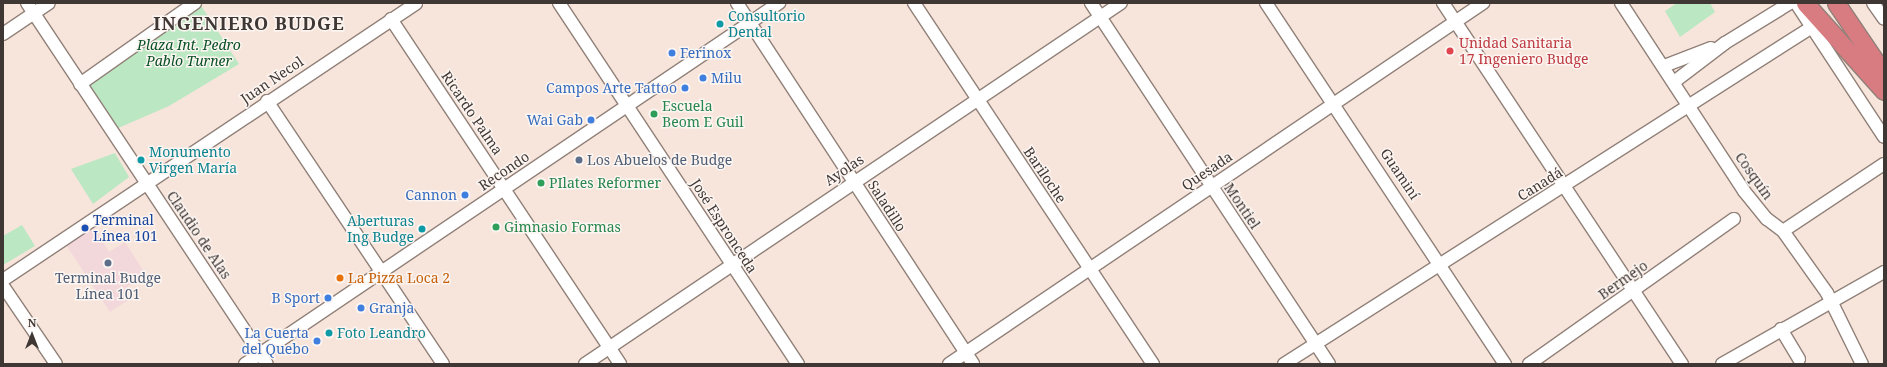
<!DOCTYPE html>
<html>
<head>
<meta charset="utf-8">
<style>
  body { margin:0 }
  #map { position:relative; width:1887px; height:367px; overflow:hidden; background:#f7e5dc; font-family:"Noto Serif",serif }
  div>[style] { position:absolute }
  .industrial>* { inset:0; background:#f3d8db }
  .green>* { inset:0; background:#bbe7c3 }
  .roads { filter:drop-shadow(1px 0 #918179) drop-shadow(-1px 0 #918179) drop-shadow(0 1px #918179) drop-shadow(0 -1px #918179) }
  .minor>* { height:12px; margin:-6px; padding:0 6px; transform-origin:6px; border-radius:6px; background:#fff }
  .highway>* { height:17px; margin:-8.5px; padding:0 8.5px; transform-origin:8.5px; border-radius:8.5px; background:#d97c81 }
  .dots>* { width:11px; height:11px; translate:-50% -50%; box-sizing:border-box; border:2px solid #fcf5f1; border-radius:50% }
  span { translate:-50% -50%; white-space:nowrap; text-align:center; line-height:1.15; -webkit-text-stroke:3px #fcf5f1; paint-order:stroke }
  .culture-label { font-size:14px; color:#0d838f }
  .left { translate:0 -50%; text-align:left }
  .right { translate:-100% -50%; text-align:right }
  .health-label { font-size:14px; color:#be3a42 }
  .park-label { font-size:14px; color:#085125; font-style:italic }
  .shop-label { font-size:14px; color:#366cbe }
  .street-label { font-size:14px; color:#3e3733 }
  .leisure-label { font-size:14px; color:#27864d }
  .service-label { font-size:14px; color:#4e5e75 }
  .transit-label { font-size:14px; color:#164399 }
  .food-label { font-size:14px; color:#c56008 }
  .district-label { font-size:18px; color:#3e3733; font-weight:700; letter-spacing:1px }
  .frame { position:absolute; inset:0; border:4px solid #3e3733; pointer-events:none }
  .north { position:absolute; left:12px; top:315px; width:40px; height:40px; -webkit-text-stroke:3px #fcf5f1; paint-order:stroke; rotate:0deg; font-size:11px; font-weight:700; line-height:16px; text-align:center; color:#3e3733 }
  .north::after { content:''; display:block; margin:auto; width:14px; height:18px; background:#3e3733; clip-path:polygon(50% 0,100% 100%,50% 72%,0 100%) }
</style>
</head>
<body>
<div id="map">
  <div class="industrial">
    <div style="clip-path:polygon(94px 227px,109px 252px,125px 242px,146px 275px,124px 289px,130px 299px,110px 312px,66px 245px)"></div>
  </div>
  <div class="green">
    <div style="clip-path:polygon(1677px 3px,1710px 3px,1715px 12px,1680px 37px,1665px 11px)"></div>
    <div style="clip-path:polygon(200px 4px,239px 64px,169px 106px,116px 129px,85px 85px)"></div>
    <div style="clip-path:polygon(115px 153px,129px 177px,93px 204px,71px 169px)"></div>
    <div style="clip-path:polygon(22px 225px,35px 246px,3px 265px,3px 236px)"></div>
  </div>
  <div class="roads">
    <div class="minor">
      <div style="left:27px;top:3px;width:433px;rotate:56.4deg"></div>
      <div style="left:559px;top:3px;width:433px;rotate:56.5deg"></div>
      <div style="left:737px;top:3px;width:431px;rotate:56.8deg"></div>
      <div style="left:914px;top:3px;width:433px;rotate:56.5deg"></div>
      <div style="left:1091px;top:3px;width:432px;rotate:56.6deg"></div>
      <div style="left:1266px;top:3px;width:433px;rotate:56.5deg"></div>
      <div style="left:1443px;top:3px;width:433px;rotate:56.5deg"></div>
      <div style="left:1621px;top:3px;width:225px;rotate:56.8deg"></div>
      <div style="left:1744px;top:191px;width:36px;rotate:51deg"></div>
      <div style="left:1767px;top:219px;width:20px;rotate:37deg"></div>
      <div style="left:1783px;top:231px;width:76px;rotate:54.6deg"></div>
      <div style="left:1827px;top:293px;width:79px;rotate:63.8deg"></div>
      <div style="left:1796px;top:3px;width:160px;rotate:56.7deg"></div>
      <div style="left:1873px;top:3px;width:19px;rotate:55deg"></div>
      <div style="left:391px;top:19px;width:414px;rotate:56.4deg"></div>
      <div style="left:3px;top:34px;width:55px;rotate:-34deg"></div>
      <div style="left:1664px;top:66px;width:50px;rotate:-21deg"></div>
      <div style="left:1674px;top:82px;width:64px;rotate:-37.4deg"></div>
      <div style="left:1725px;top:43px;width:76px;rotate:-31.6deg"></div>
      <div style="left:80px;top:84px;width:141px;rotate:-35.2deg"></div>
      <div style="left:267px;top:101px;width:316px;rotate:56.2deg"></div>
      <div style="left:1783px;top:231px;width:121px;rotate:-33.6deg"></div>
      <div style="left:3px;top:280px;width:497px;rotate:-33.8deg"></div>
      <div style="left:3px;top:286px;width:94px;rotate:55.8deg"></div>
      <div style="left:1781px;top:329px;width:35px;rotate:59deg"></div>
      <div style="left:245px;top:364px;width:645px;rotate:-34.06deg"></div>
      <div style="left:585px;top:364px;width:646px;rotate:-33.96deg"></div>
      <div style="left:949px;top:364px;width:645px;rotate:-34.06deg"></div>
      <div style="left:1284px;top:364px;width:626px;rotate:-32.55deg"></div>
      <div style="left:1529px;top:364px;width:251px;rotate:-35.3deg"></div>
      <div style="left:1722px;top:364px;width:186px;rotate:-29.6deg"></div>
    </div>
    <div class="highway">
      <div style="left:1805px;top:3px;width:118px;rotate:48.1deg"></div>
      <div style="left:1836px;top:3px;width:86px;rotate:55.9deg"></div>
    </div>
  </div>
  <div class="dots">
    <div style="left:720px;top:24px;background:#0f9aa8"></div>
    <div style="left:1450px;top:51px;background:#e0444e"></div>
    <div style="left:672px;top:53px;background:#3f7fe0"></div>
    <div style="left:703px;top:78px;background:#3f7fe0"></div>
    <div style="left:685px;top:88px;background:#3f7fe0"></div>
    <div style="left:654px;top:114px;background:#2e9e5b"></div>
    <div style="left:591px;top:120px;background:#3f7fe0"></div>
    <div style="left:141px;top:160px;background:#0f9aa8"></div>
    <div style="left:579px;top:160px;background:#5c6f8a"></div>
    <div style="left:541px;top:183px;background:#2e9e5b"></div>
    <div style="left:465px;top:195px;background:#3f7fe0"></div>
    <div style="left:496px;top:227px;background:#2e9e5b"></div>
    <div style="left:85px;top:228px;background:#1a4fb4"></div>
    <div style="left:422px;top:229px;background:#0f9aa8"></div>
    <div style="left:108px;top:263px;background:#5c6f8a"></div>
    <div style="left:340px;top:278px;background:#e8710a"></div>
    <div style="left:328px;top:298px;background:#3f7fe0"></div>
    <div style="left:361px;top:308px;background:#3f7fe0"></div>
    <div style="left:329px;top:333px;background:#0f9aa8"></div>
    <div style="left:317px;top:341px;background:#3f7fe0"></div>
  </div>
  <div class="culture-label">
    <span class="left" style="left:728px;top:24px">Consultorio<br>Dental</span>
    <span class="left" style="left:149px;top:160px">Monumento<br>Virgen María</span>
    <span class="right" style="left:414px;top:229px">Aberturas<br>Ing Budge</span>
    <span class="left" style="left:337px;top:333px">Foto Leandro</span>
  </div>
  <div class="health-label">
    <span class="left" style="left:1459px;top:51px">Unidad Sanitaria<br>17 Ingeniero Budge</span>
  </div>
  <div class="park-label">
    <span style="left:189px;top:53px">Plaza Int. Pedro<br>Pablo Turner</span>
  </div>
  <div class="shop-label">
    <span class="left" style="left:680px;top:53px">Ferinox</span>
    <span class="left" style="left:711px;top:78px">Milu</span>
    <span class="right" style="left:677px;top:88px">Campos Arte Tattoo</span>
    <span class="right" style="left:583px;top:120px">Wai Gab</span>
    <span class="right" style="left:457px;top:195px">Cannon</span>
    <span class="right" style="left:320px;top:298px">B Sport</span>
    <span class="left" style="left:369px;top:308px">Granja</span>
    <span class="right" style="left:309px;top:341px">La Cuerta<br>del Quebo</span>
  </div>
  <div class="street-label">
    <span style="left:272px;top:80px;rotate:-34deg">Juan Necol</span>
    <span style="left:472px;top:113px;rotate:56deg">Ricardo Palma</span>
    <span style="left:844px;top:170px;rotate:-34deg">Ayolas</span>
    <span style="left:504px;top:171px;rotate:-34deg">Recondo</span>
    <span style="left:1207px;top:171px;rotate:-34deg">Quesada</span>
    <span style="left:1400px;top:174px;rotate:56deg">Guaminí</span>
    <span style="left:1045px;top:175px;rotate:56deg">Bariloche</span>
    <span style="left:1754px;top:176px;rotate:55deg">Cosquín</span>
    <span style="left:1540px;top:184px;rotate:-32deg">Canadá</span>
    <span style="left:887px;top:206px;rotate:57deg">Saladillo</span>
    <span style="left:1242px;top:206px;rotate:56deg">Montiel</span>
    <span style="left:724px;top:226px;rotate:57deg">José Espronceda</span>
    <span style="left:199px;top:235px;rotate:56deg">Claudio de Alas</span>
    <span style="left:1623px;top:280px;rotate:-35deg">Bermejo</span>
  </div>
  <div class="leisure-label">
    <span class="left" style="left:662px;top:114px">Escuela<br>Beom E Guil</span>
    <span class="left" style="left:549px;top:183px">PIlates Reformer</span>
    <span class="left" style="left:504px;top:227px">Gimnasio Formas</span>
  </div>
  <div class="service-label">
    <span class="left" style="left:587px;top:160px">Los Abuelos de Budge</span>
    <span style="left:108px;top:286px">Terminal Budge<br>Línea 101</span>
  </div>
  <div class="transit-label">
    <span class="left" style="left:93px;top:228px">Terminal<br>Línea 101</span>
  </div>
  <div class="food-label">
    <span class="left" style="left:348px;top:278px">La Pizza Loca 2</span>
  </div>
  <div class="district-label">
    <span style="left:249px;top:23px">INGENIERO BUDGE</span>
  </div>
  <div class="frame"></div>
  <div class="north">N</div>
</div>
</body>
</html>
